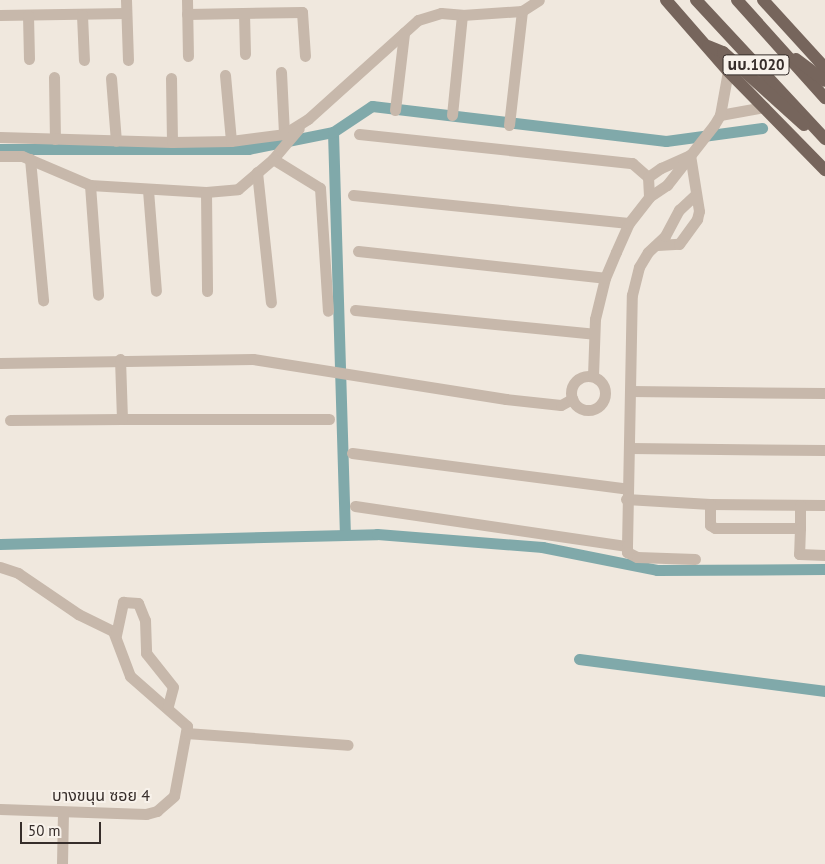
<!DOCTYPE html>
<html>
<head>
<meta charset="utf-8">
<style>
  body { margin:0 }
  #map { position:relative; width:825px; height:864px; overflow:hidden; background:#f0e8de; font-family:"PT Sans","Noto Sans Thai",sans-serif }
  div>[style] { position:absolute }
  .canal>* { height:11px; margin:-5.5px; padding:0 5.5px; transform-origin:5.5px; border-radius:5.5px; background:#80a9aa }
  .minor>* { height:11px; margin:-5.5px; padding:0 5.5px; transform-origin:5.5px; border-radius:5.5px; background:#c7b8ab }
  .minor>.ring { margin:-5.5px; padding:0; box-sizing:content-box; background:none; border:11px solid #c7b8ab; border-radius:50% }
  .major>* { height:12px; margin:-6px; padding:0 6px; transform-origin:6px; border-radius:6px; background:#76655c }
  span { translate:-50% -50%; white-space:nowrap; text-align:center; line-height:1.15; -webkit-text-stroke:4px #f8f2eb; paint-order:stroke }
  .shield-label span { padding:1px 4px; background:#f8f2eb; border:1px solid; border-radius:4px; -webkit-text-stroke-width:0 }
  .shield-label { font-size:15px; color:#362d2a; font-weight:700 }
  .street-label { font-size:16px; color:#362d2a }
  .scale { position:absolute; left:20px; top:822px; width:81px; height:22px; box-sizing:border-box; border:2px solid #362d2a; border-top:0; padding-left:6px; font-size:15px; line-height:18px; white-space:nowrap; color:#362d2a; -webkit-text-stroke:4px #f8f2eb; paint-order:stroke }
</style>
</head>
<body>
<div id="map">
  <div class="canal">
    <div style="left:333px;top:132px;width:403px;rotate:88.3deg"></div>
    <div style="left:0;top:149px;width:248px"></div>
    <div style="left:248px;top:149px;width:87px;rotate:-11.3deg"></div>
    <div style="left:333px;top:132px;width:47px;rotate:-33.7deg"></div>
    <div style="left:372px;top:106px;width:296px;rotate:6.8deg"></div>
    <div style="left:666px;top:141px;width:97px;rotate:-7.7deg"></div>
    <div style="left:0;top:544px;width:377px;rotate:-1.5deg"></div>
    <div style="left:377px;top:534px;width:166px;rotate:4.5deg"></div>
    <div style="left:542px;top:547px;width:117px;rotate:11.3deg"></div>
    <div style="left:657px;top:570px;width:168px;rotate:-0.3deg"></div>
    <div style="left:579px;top:659px;width:248px;rotate:7.4deg"></div>
  </div>
  <div class="minor">
    <div style="left:126px;top:0;width:60px;rotate:88.1deg"></div>
    <div style="left:187px;top:0;width:56px;rotate:89deg"></div>
    <div style="left:244px;top:13px;width:41px;rotate:88.6deg"></div>
    <div style="left:187px;top:14px;width:115px;rotate:-1deg"></div>
    <div style="left:302px;top:12px;width:44px;rotate:86.1deg"></div>
    <div style="left:0;top:15px;width:126px;rotate:-0.9deg"></div>
    <div style="left:28px;top:15px;width:44px;rotate:88.7deg"></div>
    <div style="left:82px;top:15px;width:45px;rotate:87.5deg"></div>
    <div style="left:281px;top:72px;width:62px;rotate:87.2deg"></div>
    <div style="left:225px;top:75px;width:66px;rotate:84.8deg"></div>
    <div style="left:54px;top:77px;width:62px;rotate:89.1deg"></div>
    <div style="left:111px;top:78px;width:63px;rotate:85.5deg"></div>
    <div style="left:171px;top:78px;width:64px;rotate:89.1deg"></div>
    <div style="left:395px;top:110px;width:78px;rotate:-83.3deg"></div>
    <div style="left:452px;top:115px;width:100px;rotate:-84.3deg"></div>
    <div style="left:720px;top:115px;width:45px;rotate:-10.3deg"></div>
    <div style="left:509px;top:125px;width:115px;rotate:-83.5deg"></div>
    <div style="left:359px;top:134px;width:275px;rotate:6.1deg"></div>
    <div style="left:632px;top:163px;width:21px;rotate:41deg"></div>
    <div style="left:648px;top:177px;width:20px;rotate:87deg"></div>
    <div style="left:0;top:137px;width:172px;rotate:1.7deg"></div>
    <div style="left:172px;top:142px;width:59px;rotate:-1deg"></div>
    <div style="left:231px;top:141px;width:53px;rotate:-7.5deg"></div>
    <div style="left:284px;top:134px;width:28px;rotate:-32deg"></div>
    <div style="left:308px;top:119px;width:148px;rotate:-42deg"></div>
    <div style="left:418px;top:20px;width:24px;rotate:-17deg"></div>
    <div style="left:441px;top:13px;width:21px;rotate:5deg"></div>
    <div style="left:462px;top:15px;width:60px;rotate:-3.8deg"></div>
    <div style="left:522px;top:11px;width:20px;rotate:-33deg"></div>
    <div style="left:0;top:156px;width:22px"></div>
    <div style="left:22px;top:156px;width:74px;rotate:23.1deg"></div>
    <div style="left:90px;top:185px;width:116px;rotate:3.5deg"></div>
    <div style="left:206px;top:192px;width:32px;rotate:-5deg"></div>
    <div style="left:238px;top:189px;width:46px;rotate:-40.6deg"></div>
    <div style="left:273px;top:159px;width:40px;rotate:-50deg"></div>
    <div style="left:30px;top:159px;width:142px;rotate:84.7deg"></div>
    <div style="left:273px;top:159px;width:55px;rotate:31.7deg"></div>
    <div style="left:320px;top:188px;width:123px;rotate:86.3deg"></div>
    <div style="left:257px;top:172px;width:131px;rotate:83.9deg"></div>
    <div style="left:648px;top:177px;width:16px;rotate:-35deg"></div>
    <div style="left:661px;top:168px;width:30px;rotate:-24deg"></div>
    <div style="left:90px;top:185px;width:110px;rotate:85.8deg"></div>
    <div style="left:148px;top:190px;width:101px;rotate:85.5deg"></div>
    <div style="left:206px;top:192px;width:99px;rotate:89.4deg"></div>
    <div style="left:353px;top:195px;width:277px;rotate:5.8deg"></div>
    <div style="left:657px;top:245px;width:22px;rotate:-3deg"></div>
    <div style="left:679px;top:244px;width:31px;rotate:-54deg"></div>
    <div style="left:697px;top:219px;width:8px;rotate:-76deg"></div>
    <div style="left:699px;top:211px;width:57px;rotate:-99.1deg"></div>
    <div style="left:358px;top:251px;width:248px;rotate:6.2deg"></div>
    <div style="left:355px;top:310px;width:240px;rotate:5.7deg"></div>
    <div style="left:0;top:363px;width:253px;rotate:-0.9deg"></div>
    <div style="left:253px;top:359px;width:256px;rotate:9deg"></div>
    <div style="left:506px;top:399px;width:55px;rotate:6.2deg"></div>
    <div style="left:561px;top:405px;width:13px;rotate:-29deg"></div>
    <div class="ring" style="left:571px;top:376px;width:23px;height:23px"></div>
    <div style="left:593px;top:376px;width:57px;rotate:-88deg"></div>
    <div style="left:595px;top:319px;width:42px;rotate:-76.3deg"></div>
    <div style="left:605px;top:278px;width:28px;rotate:-67deg"></div>
    <div style="left:616px;top:252px;width:32px;rotate:-66deg"></div>
    <div style="left:629px;top:223px;width:33px;rotate:-52deg"></div>
    <div style="left:649px;top:197px;width:22px;rotate:-34deg"></div>
    <div style="left:667px;top:185px;width:76px;rotate:-51.9deg"></div>
    <div style="left:714px;top:125px;width:12px;rotate:-59deg"></div>
    <div style="left:720px;top:115px;width:45px;rotate:-79.7deg"></div>
    <div style="left:630px;top:391px;width:195px;rotate:0.6deg"></div>
    <div style="left:122px;top:419px;width:207px"></div>
    <div style="left:10px;top:420px;width:112px;rotate:-0.5deg"></div>
    <div style="left:122px;top:419px;width:60px;rotate:-91.9deg"></div>
    <div style="left:630px;top:448px;width:195px;rotate:0.6deg"></div>
    <div style="left:352px;top:453px;width:278px;rotate:7.4deg"></div>
    <div style="left:626px;top:499px;width:84px;rotate:3.4deg"></div>
    <div style="left:710px;top:504px;width:115px;rotate:0.5deg"></div>
    <div style="left:710px;top:504px;width:21px;rotate:90deg"></div>
    <div style="left:710px;top:525px;width:6px;rotate:31deg"></div>
    <div style="left:715px;top:528px;width:85px"></div>
    <div style="left:800px;top:528px;width:23px;rotate:-90deg"></div>
    <div style="left:355px;top:506px;width:275px;rotate:8.4deg"></div>
    <div style="left:627px;top:546px;width:251px;rotate:-88.9deg"></div>
    <div style="left:632px;top:295px;width:29px;rotate:-76deg"></div>
    <div style="left:639px;top:267px;width:17px;rotate:-59deg"></div>
    <div style="left:648px;top:252px;width:23px;rotate:-43deg"></div>
    <div style="left:665px;top:236px;width:30px;rotate:-62deg"></div>
    <div style="left:679px;top:210px;width:23px;rotate:-43deg"></div>
    <div style="left:800px;top:528px;width:26px;rotate:92deg"></div>
    <div style="left:799px;top:554px;width:26px;rotate:2deg"></div>
    <div style="left:627px;top:546px;width:6px;rotate:90deg"></div>
    <div style="left:627px;top:552px;width:11px;rotate:27deg"></div>
    <div style="left:637px;top:557px;width:58px;rotate:2deg"></div>
    <div style="left:0;top:567px;width:19px;rotate:18deg"></div>
    <div style="left:18px;top:573px;width:73px;rotate:34.3deg"></div>
    <div style="left:78px;top:614px;width:39px;rotate:26deg"></div>
    <div style="left:113px;top:631px;width:48px;rotate:69.3deg"></div>
    <div style="left:130px;top:676px;width:76px;rotate:41.3deg"></div>
    <div style="left:187px;top:726px;width:71px;rotate:100.5deg"></div>
    <div style="left:174px;top:796px;width:23px;rotate:139deg"></div>
    <div style="left:157px;top:811px;width:11px;rotate:165deg"></div>
    <div style="left:146px;top:814px;width:146px;rotate:-178deg"></div>
    <div style="left:116px;top:635px;width:34px;rotate:-78deg"></div>
    <div style="left:123px;top:602px;width:15px;rotate:4deg"></div>
    <div style="left:138px;top:603px;width:18px;rotate:68deg"></div>
    <div style="left:145px;top:620px;width:33px;rotate:88deg"></div>
    <div style="left:146px;top:653px;width:43px;rotate:51.5deg"></div>
    <div style="left:173px;top:687px;width:20px;rotate:105deg"></div>
    <div style="left:186px;top:733px;width:162px;rotate:4.2deg"></div>
    <div style="left:62px;top:864px;width:52px;rotate:-88.9deg"></div>
  </div>
  <div class="major">
    <div style="left:666px;top:0;width:94px;rotate:48.9deg"></div>
    <div style="left:728px;top:71px;width:139px;rotate:45.6deg"></div>
    <div style="left:696px;top:0;width:190px;rotate:47.1deg"></div>
    <div style="left:737px;top:0;width:132px;rotate:48.1deg"></div>
    <div style="left:763px;top:0;width:92px;rotate:47.6deg"></div>
    <div style="left:708px;top:46px;width:16px;rotate:22deg"></div>
    <div style="left:723px;top:52px;width:109px;rotate:42deg"></div>
    <div style="left:796px;top:59px;width:36px;rotate:37deg"></div>
  </div>
  <div class="shield-label">
    <span style="left:756px;top:65px">นบ.1020</span>
  </div>
  <div class="street-label">
    <span style="left:101px;top:795px">บางขนุน ซอย 4</span>
  </div>
  <div class="scale">50 m</div>
</div>
</body>
</html>
